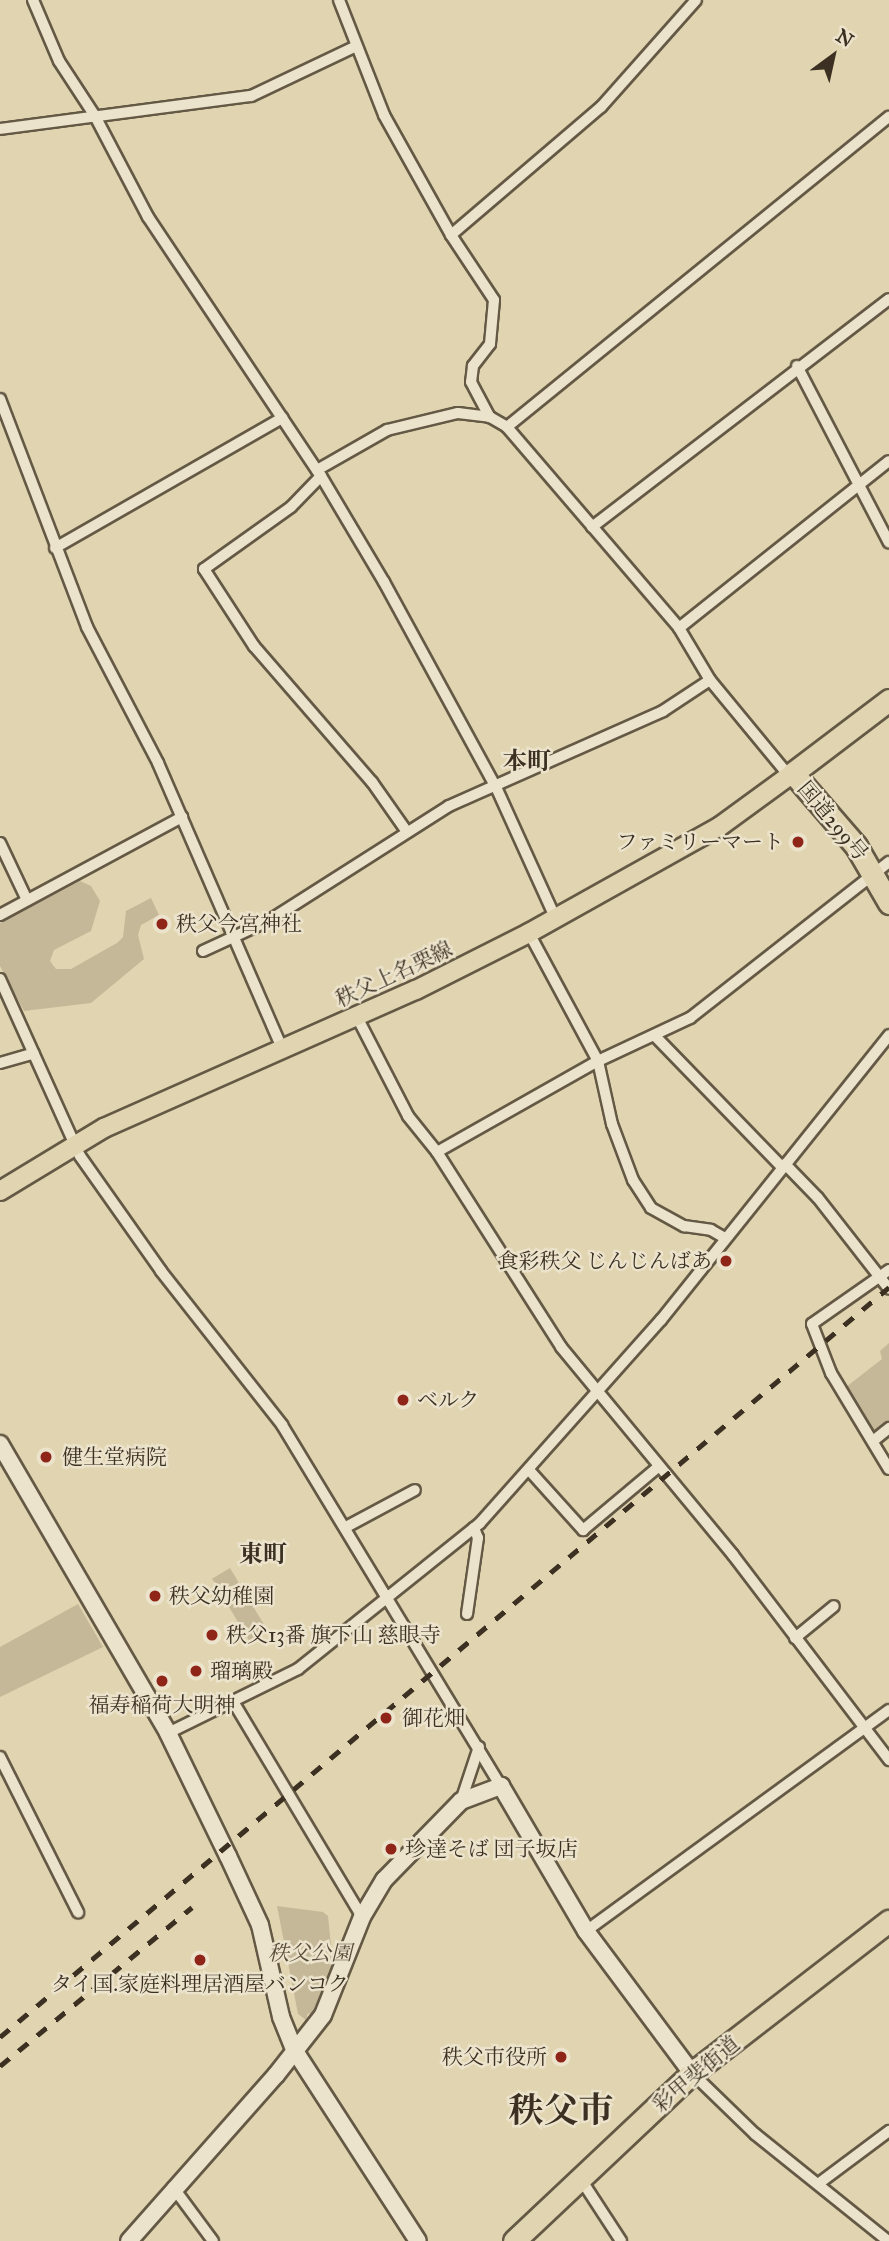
<!DOCTYPE html>
<html>
<head>
<meta charset="utf-8">
<style>
  body { margin:0 }
  #map { position:relative; width:889px; height:2241px; overflow:hidden; background:#e1d4b0; font-family:"IM FELL Great Primer","Noto Serif JP",serif }
  div>[style] { position:absolute }
  .green>* { inset:0; background:#c5b898; transform-origin:0 0 }
  .roads { filter:drop-shadow(2px 0 #645945) drop-shadow(-2px 0 #645945) drop-shadow(0 2px #645945) drop-shadow(0 -2px #645945) }
  .street>* { height:10px; margin:-5px; padding:0 5px; transform-origin:5px; border-radius:5px; background:#ece3cc }
  .secondary>* { height:16px; margin:-8px; padding:0 8px; transform-origin:8px; border-radius:8px; background:#ece3cc }
  .primary>* { height:18px; margin:-9px; padding:0 9px; transform-origin:9px; border-radius:9px; background:#e1d4b0 }
  .highway>* { height:21px; margin:-10.5px; padding:0 10.5px; transform-origin:10.5px; border-radius:10.5px; background:#e1d4b0 }
  .rail>* { height:4.5px; margin-top:-2.25px; transform-origin:0; background:repeating-linear-gradient(90deg,#3b3021 0 12px,transparent 0 24px) }
  .dots>* { width:19px; height:19px; translate:-50% -50%; box-sizing:border-box; border:4px solid #ece3cc; border-radius:50% }
  span { translate:-50% -50%; white-space:nowrap; text-align:center; line-height:1.15; -webkit-text-stroke:5px #ece3cc; paint-order:stroke }
  .street-label { font-size:21px; color:#3b3021 }
  .poi-label { font-size:21px; color:#3b3021 }
  .right { translate:-100% -50%; text-align:right }
  .left { translate:0 -50%; text-align:left }
  .park-label { font-size:21px; color:#574b39; font-style:italic }
  .quarter-label { font-size:24px; color:#3b3021; font-weight:700 }
  .town-label { font-size:35px; color:#3b3021; font-weight:700 }
  .north { position:absolute; left:798px; top:21px; width:70px; height:70px; -webkit-text-stroke:5px #ece3cc; paint-order:stroke; rotate:33deg; font-size:19px; font-weight:700; line-height:28px; text-align:center; color:#3b3021 }
  .north::after { content:''; display:block; margin:auto; width:24px; height:32px; background:#3b3021; clip-path:polygon(50% 0,100% 100%,50% 72%,0 100%) }
</style>
</head>
<body>
<div id="map">
  <div class="green">
    <div style="clip-path:polygon(80px 881px,91px 886px,100px 901px,91px 931px,54px 950px,50px 961px,56px 969px,71px 969px,117px 943px,123px 937px,126px 911px,151px 898px,159px 915px,141px 925px,138px 935px,144px 959px,91px 1003px,24px 1011px,0 966px,0 923px)"></div>
    <div style="clip-path:polygon(889px 1343px,889px 1422px,875px 1433px,846px 1387px,882px 1359px,880px 1351px)"></div>
    <div style="left:230px;top:1568px;width:72px;height:21px;rotate:59deg"></div>
    <div style="clip-path:polygon(78px 1604px,103px 1647px,0 1697px,0 1647px)"></div>
    <div style="clip-path:polygon(277px 1906px,323px 1912px,328px 1916px,333px 1966px,313px 2015px,308px 2013px,306px 2020px,298px 2014px)"></div>
  </div>
  <div class="roads">
    <div class="street">
      <div style="left:33px;top:0;width:66px;rotate:66.9deg"></div>
      <div style="left:59px;top:61px;width:66px;rotate:56.8deg"></div>
      <div style="left:95px;top:116px;width:114px;rotate:62.3deg"></div>
      <div style="left:148px;top:217px;width:311px;rotate:56.3deg"></div>
      <div style="left:321px;top:476px;width:123px;rotate:59.3deg"></div>
      <div style="left:384px;top:582px;width:234px;rotate:61.4deg"></div>
      <div style="left:496px;top:787px;width:145px;rotate:65.6deg"></div>
      <div style="left:339px;top:0;width:123px;rotate:68.6deg"></div>
      <div style="left:384px;top:115px;width:137px;rotate:60.8deg"></div>
      <div style="left:451px;top:235px;width:78px;rotate:56.5deg"></div>
      <div style="left:494px;top:300px;width:44px;rotate:95.2deg"></div>
      <div style="left:490px;top:344px;width:28px;rotate:128deg"></div>
      <div style="left:473px;top:366px;width:16px;rotate:97deg"></div>
      <div style="left:471px;top:382px;width:40px;rotate:62deg"></div>
      <div style="left:0;top:129px;width:253px;rotate:-7.5deg"></div>
      <div style="left:251px;top:96px;width:114px;rotate:-25.4deg"></div>
      <div style="left:451px;top:235px;width:197px;rotate:-40.5deg"></div>
      <div style="left:601px;top:107px;width:143px;rotate:-48.4deg"></div>
      <div style="left:797px;top:366px;width:199px;rotate:62.5deg"></div>
      <div style="left:0;top:399px;width:244px;rotate:69.1deg"></div>
      <div style="left:87px;top:627px;width:153px;rotate:62.4deg"></div>
      <div style="left:158px;top:763px;width:313px;rotate:66.5deg"></div>
      <div style="left:507px;top:427px;width:492px;rotate:-39.1deg"></div>
      <div style="left:317px;top:470px;width:81px;rotate:-29.7deg"></div>
      <div style="left:387px;top:430px;width:73px;rotate:-13.5deg"></div>
      <div style="left:458px;top:413px;width:32px;rotate:7deg"></div>
      <div style="left:490px;top:417px;width:20px;rotate:30deg"></div>
      <div style="left:507px;top:427px;width:265px;rotate:49.4deg"></div>
      <div style="left:679px;top:628px;width:61px;rotate:59.2deg"></div>
      <div style="left:710px;top:680px;width:124px;rotate:50.5deg"></div>
      <div style="left:321px;top:476px;width:43px;rotate:134.1deg"></div>
      <div style="left:291px;top:507px;width:107px;rotate:144.5deg"></div>
      <div style="left:204px;top:569px;width:92px;rotate:57deg"></div>
      <div style="left:254px;top:646px;width:180px;rotate:49.1deg"></div>
      <div style="left:372px;top:782px;width:61px;rotate:55deg"></div>
      <div style="left:592px;top:527px;width:374px;rotate:-37.5deg"></div>
      <div style="left:55px;top:548px;width:262px;rotate:-29.8deg"></div>
      <div style="left:679px;top:628px;width:268px;rotate:-38.5deg"></div>
      <div style="left:0;top:843px;width:63px;rotate:64.7deg"></div>
      <div style="left:0;top:915px;width:207px;rotate:-28.3deg"></div>
      <div style="left:529px;top:933px;width:145px;rotate:61.7deg"></div>
      <div style="left:598px;top:1061px;width:65px;rotate:77.5deg"></div>
      <div style="left:612px;top:1124px;width:60px;rotate:69.4deg"></div>
      <div style="left:633px;top:1180px;width:33px;rotate:57deg"></div>
      <div style="left:651px;top:1208px;width:38px;rotate:29deg"></div>
      <div style="left:684px;top:1226px;width:27px;rotate:8deg"></div>
      <div style="left:711px;top:1230px;width:16px;rotate:30deg"></div>
      <div style="left:203px;top:951px;width:74px;rotate:-24.8deg"></div>
      <div style="left:270px;top:920px;width:212px;rotate:-32.5deg"></div>
      <div style="left:449px;top:806px;width:234px;rotate:-23.9deg"></div>
      <div style="left:663px;top:711px;width:56px;rotate:-33.4deg"></div>
      <div style="left:0;top:979px;width:194px;rotate:65.7deg"></div>
      <div style="left:80px;top:1156px;width:141px;rotate:54.8deg"></div>
      <div style="left:161px;top:1271px;width:196px;rotate:51.8deg"></div>
      <div style="left:282px;top:1425px;width:422px;rotate:58.8deg"></div>
      <div style="left:357px;top:1017px;width:111px;rotate:62.7deg"></div>
      <div style="left:408px;top:1116px;width:46px;rotate:51.1deg"></div>
      <div style="left:437px;top:1152px;width:231px;rotate:57.5deg"></div>
      <div style="left:561px;top:1347px;width:270px;rotate:50.4deg"></div>
      <div style="left:733px;top:1555px;width:258px;rotate:52.7deg"></div>
      <div style="left:655px;top:1036px;width:182px;rotate:45.9deg"></div>
      <div style="left:0;top:1063px;width:35px;rotate:-16deg"></div>
      <div style="left:437px;top:1152px;width:185px;rotate:-29.5deg"></div>
      <div style="left:598px;top:1061px;width:102px;rotate:-25.1deg"></div>
      <div style="left:690px;top:1018px;width:253px;rotate:-38.1deg"></div>
      <div style="left:785px;top:1164px;width:47px;rotate:45.9deg"></div>
      <div style="left:818px;top:1198px;width:115px;rotate:52deg"></div>
      <div style="left:889px;top:1270px;width:94px;rotate:145deg"></div>
      <div style="left:812px;top:1324px;width:53px;rotate:68.8deg"></div>
      <div style="left:831px;top:1373px;width:112px;rotate:58.9deg"></div>
      <div style="left:873px;top:1441px;width:21px;rotate:-39deg"></div>
      <div style="left:529px;top:1470px;width:81px;rotate:48deg"></div>
      <div style="left:583px;top:1530px;width:98px;rotate:-40deg"></div>
      <div style="left:346px;top:1527px;width:78px;rotate:-28.2deg"></div>
      <div style="left:467px;top:1614px;width:77px;rotate:-81.8deg"></div>
      <div style="left:478px;top:1538px;width:11px;rotate:-112deg"></div>
      <div style="left:795px;top:1638px;width:50px;rotate:-39.4deg"></div>
      <div style="left:234px;top:1703px;width:249px;rotate:59.1deg"></div>
      <div style="left:168px;top:1733px;width:145px;rotate:-26.2deg"></div>
      <div style="left:298px;top:1669px;width:233px;rotate:-38.7deg"></div>
      <div style="left:480px;top:1523px;width:272px;rotate:-48.3deg"></div>
      <div style="left:661px;top:1320px;width:365px;rotate:-51.3deg"></div>
      <div style="left:0;top:1757px;width:174px;rotate:63.3deg"></div>
      <div style="left:461px;top:1801px;width:57px;rotate:-71.6deg"></div>
      <div style="left:586px;top:1931px;width:375px;rotate:-36.1deg"></div>
      <div style="left:692px;top:2073px;width:88px;rotate:44.1deg"></div>
      <div style="left:755px;top:2134px;width:171px;rotate:38.8deg"></div>
      <div style="left:580px;top:2178px;width:75px;rotate:56.9deg"></div>
      <div style="left:818px;top:2184px;width:89px;rotate:-36.7deg"></div>
      <div style="left:173px;top:2187px;width:67px;rotate:53.5deg"></div>
    </div>
    <div class="secondary">
      <div style="left:0;top:1444px;width:334px;rotate:59.8deg"></div>
      <div style="left:168px;top:1733px;width:137px;rotate:64deg"></div>
      <div style="left:228px;top:1856px;width:76px;rotate:65.1deg"></div>
      <div style="left:260px;top:1925px;width:94px;rotate:77.1deg"></div>
      <div style="left:281px;top:2017px;width:37px;rotate:68deg"></div>
      <div style="left:295px;top:2051px;width:226px;rotate:57.1deg"></div>
      <div style="left:129px;top:2241px;width:222px;rotate:-48.5deg"></div>
      <div style="left:276px;top:2075px;width:76px;rotate:-51.9deg"></div>
      <div style="left:323px;top:2015px;width:105px;rotate:-68.3deg"></div>
      <div style="left:362px;top:1917px;width:43px;rotate:-59.3deg"></div>
      <div style="left:384px;top:1880px;width:110px;rotate:-45.7deg"></div>
      <div style="left:461px;top:1801px;width:43px;rotate:-20.6deg"></div>
      <div style="left:501px;top:1786px;width:168px;rotate:59.6deg"></div>
      <div style="left:586px;top:1931px;width:177px;rotate:53.3deg"></div>
    </div>
    <div class="primary">
      <div style="left:0;top:1191px;width:122px;rotate:-31.2deg"></div>
      <div style="left:104px;top:1128px;width:341px;rotate:-23.9deg"></div>
      <div style="left:416px;top:990px;width:127px;rotate:-26.8deg"></div>
      <div style="left:529px;top:933px;width:218px;rotate:-29.2deg"></div>
      <div style="left:719px;top:827px;width:92px;rotate:-36.1deg"></div>
    </div>
    <div class="highway">
      <div style="left:889px;top:700px;width:121px;rotate:142.8deg"></div>
      <div style="left:793px;top:773px;width:96px;rotate:49.2deg"></div>
      <div style="left:856px;top:846px;width:66px;rotate:59.9deg"></div>
      <div style="left:514px;top:2241px;width:245px;rotate:-43.3deg"></div>
      <div style="left:692px;top:2073px;width:249px;rotate:-37.7deg"></div>
    </div>
  </div>
  <div class="rail">
    <div style="left:0;top:2037px;width:1163px;rotate:-40.15deg"></div>
    <div style="left:0;top:2066px;width:249px;rotate:-39.6deg"></div>
  </div>
  <div class="dots">
    <div style="left:798px;top:842px;background:#8f2418"></div>
    <div style="left:162px;top:924px;background:#8f2418"></div>
    <div style="left:726px;top:1261px;background:#8f2418"></div>
    <div style="left:403px;top:1400px;background:#8f2418"></div>
    <div style="left:46px;top:1457px;background:#8f2418"></div>
    <div style="left:155px;top:1596px;background:#8f2418"></div>
    <div style="left:212px;top:1635px;background:#8f2418"></div>
    <div style="left:196px;top:1671px;background:#8f2418"></div>
    <div style="left:162px;top:1681px;background:#8f2418"></div>
    <div style="left:386px;top:1718px;background:#8f2418"></div>
    <div style="left:391px;top:1849px;background:#8f2418"></div>
    <div style="left:200px;top:1960px;background:#8f2418"></div>
    <div style="left:561px;top:2057px;background:#8f2418"></div>
  </div>
  <div class="street-label">
    <span style="left:833px;top:821px;rotate:50deg">国道299号</span>
    <span style="left:394px;top:974px;rotate:-25deg">秩父上名栗線</span>
    <span style="left:696px;top:2074px;rotate:-40deg">彩甲斐街道</span>
  </div>
  <div class="poi-label">
    <span class="right" style="left:784px;top:842px">ファミリーマート</span>
    <span class="left" style="left:176px;top:924px">秩父今宮神社</span>
    <span class="right" style="left:712px;top:1261px">食彩秩父 じんじんばあ</span>
    <span class="left" style="left:417px;top:1400px">ベルク</span>
    <span class="left" style="left:62px;top:1457px">健生堂病院</span>
    <span class="left" style="left:169px;top:1596px">秩父幼稚園</span>
    <span class="left" style="left:226px;top:1635px">秩父13番 旗下山 慈眼寺</span>
    <span class="left" style="left:210px;top:1671px">瑠璃殿</span>
    <span style="left:162px;top:1705px">福寿稲荷大明神</span>
    <span class="left" style="left:402px;top:1718px">御花畑</span>
    <span class="left" style="left:405px;top:1849px">珍達そば 団子坂店</span>
    <span style="left:200px;top:1984px">タイ国.家庭料理居酒屋バンコク</span>
    <span class="right" style="left:547px;top:2057px">秩父市役所</span>
  </div>
  <div class="park-label">
    <span style="left:310px;top:1953px">秩父公園</span>
  </div>
  <div class="quarter-label">
    <span style="left:527px;top:762px">本町</span>
    <span style="left:263px;top:1555px">東町</span>
  </div>
  <div class="town-label">
    <span style="left:561px;top:2111px">秩父市</span>
  </div>
  <div class="north">N</div>
</div>
</body>
</html>
